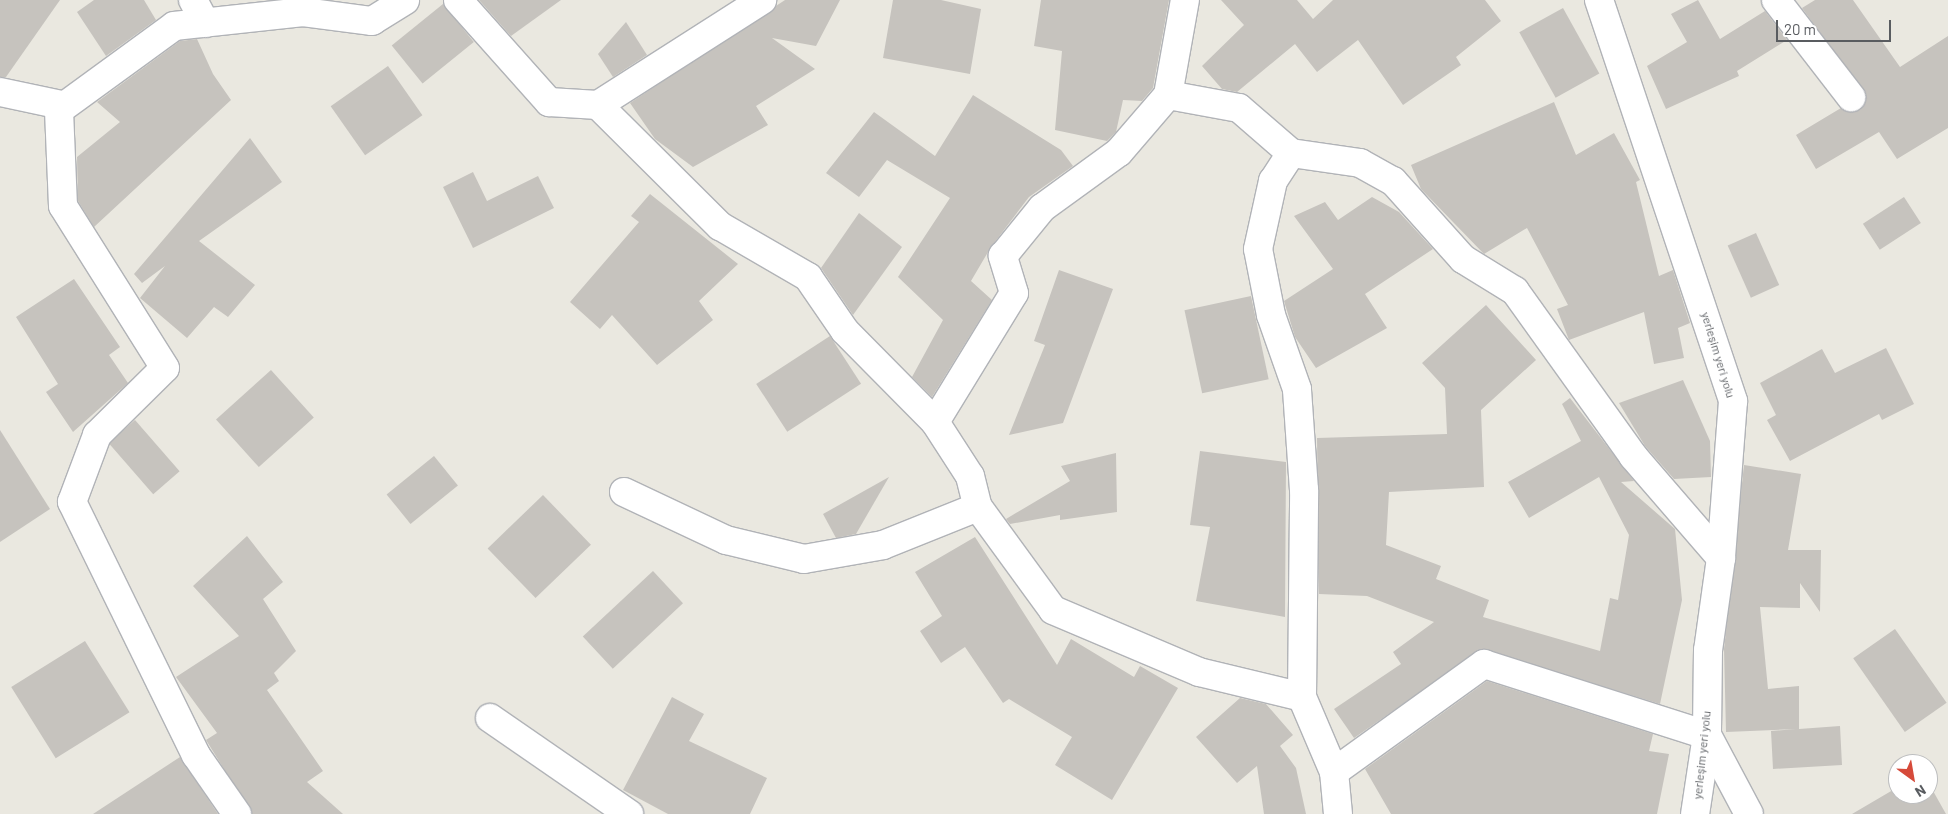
<!DOCTYPE html>
<html>
<head>
<meta charset="utf-8">
<style>
  body { margin:0 }
  #map { position:relative; width:1948px; height:814px; overflow:hidden; background:#eae8e0; font-family:Barlow,sans-serif }
  div>[style] { position:absolute }
  .building>* { inset:0; background:#c6c3be; transform-origin:0 0 }
  .roads { filter:drop-shadow(1px 0 #b1b3b7) drop-shadow(-1px 0 #b1b3b7) drop-shadow(0 1px #b1b3b7) drop-shadow(0 -1px #b1b3b7) }
  .minor>* { height:28px; margin:-14px; padding:0 14px; transform-origin:14px; border-radius:14px; background:#fff }
  .tertiary>* { height:28px; margin:-14px; padding:0 14px; transform-origin:14px; border-radius:14px; background:#fff }
  span { translate:-50% -50%; white-space:nowrap; text-align:center; line-height:1.15; -webkit-text-stroke:4px #fff; paint-order:stroke }
  .street-label { font-size:12px; color:#595c60 }
  .north { position:absolute; left:1888px; top:754px; width:50px; height:50px; box-sizing:border-box; background:#fff; border:1px solid #bdbebf; border-radius:50%; rotate:148deg; font-size:14px; font-weight:700; line-height:20px; text-align:center; color:#595c60 }
  .north::after { content:''; display:block; margin:auto; width:18px; height:22px; background:#d64a3a; clip-path:polygon(50% 0,100% 100%,50% 72%,0 100%) }
  .scale { position:absolute; left:1776px; top:20px; width:115px; height:22px; box-sizing:border-box; border:2px solid #595c60; border-top:0; padding-left:6px; font-size:15px; line-height:18px; white-space:nowrap; color:#595c60; -webkit-text-stroke:4px #fff; paint-order:stroke }
</style>
</head>
<body>
<div id="map">
  <div class="building">
    <div style="clip-path:polygon(0 0,60px 0,6px 77px,0 77px)"></div>
    <div style="clip-path:polygon(94px 0,144px 0,156px 20px,106px 56px,77px 12px)"></div>
    <div style="clip-path:polygon(479px 0,561px 0,511px 36px)"></div>
    <div style="clip-path:polygon(785px 0,840px 0,816px 46px,772px 38px,815px 69px,756px 106px,768px 125px,693px 167px,655px 139px,630px 103px)"></div>
    <div style="clip-path:polygon(893px 0,941px 0,981px 9px,970px 74px,883px 58px)"></div>
    <div style="clip-path:polygon(1041px 0,1169px 0,1153px 88px,1142px 101px,1123px 100px,1116px 132px,1107px 141px,1055px 130px,1062px 51px,1034px 46px)"></div>
    <div style="clip-path:polygon(1221px 0,1297px 0,1313px 19px,1333px 0,1485px 0,1501px 21px,1456px 57px,1461px 65px,1403px 105px,1358px 40px,1317px 72px,1295px 44px,1237px 92px,1222px 89px,1202px 66px,1244px 25px)"></div>
    <div style="clip-path:polygon(1698px 0,1720px 39px,1765px 11px,1787px 40px,1737px 71px,1739px 76px,1666px 109px,1647px 66px,1687px 42px,1671px 14px)"></div>
    <div style="clip-path:polygon(1815px 0,1853px 0,1900px 67px,1948px 36px,1948px 128px,1897px 159px,1879px 132px,1816px 169px,1796px 135px,1841px 108px,1860px 110px,1866px 95px,1802px 8px)"></div>
    <div style="left:443px;top:4px;width:49px;height:66px;rotate:51deg"></div>
    <div style="left:1563px;top:8px;width:75px;height:50px;rotate:61deg"></div>
    <div style="clip-path:polygon(626px 22px,647px 55px,613px 77px,598px 54px)"></div>
    <div style="clip-path:polygon(197px 39px,213px 74px,231px 100px,94px 227px,78px 201px,77px 157px,120px 122px,97px 102px,180px 41px)"></div>
    <div style="left:388px;top:66px;width:60px;height:70px;rotate:55deg"></div>
    <div style="clip-path:polygon(973px 95px,1061px 150px,1073px 166px,1029px 197px,991px 247px,971px 281px,992px 300px,932px 397px,912px 377px,943px 320px,898px 277px,950px 198px,887px 160px,859px 197px,826px 173px,874px 112px,935px 156px)"></div>
    <div style="clip-path:polygon(1554px 102px,1576px 155px,1614px 133px,1640px 180px,1636px 182px,1659px 276px,1673px 270px,1690px 323px,1678px 328px,1684px 358px,1654px 364px,1644px 312px,1569px 340px,1557px 309px,1568px 305px,1527px 228px,1484px 254px,1421px 189px,1411px 165px)"></div>
    <div style="clip-path:polygon(250px 138px,282px 182px,199px 241px,255px 285px,228px 317px,214px 307px,187px 338px,140px 298px,165px 266px,142px 283px,134px 274px)"></div>
    <div style="clip-path:polygon(473px 172px,487px 201px,538px 176px,554px 208px,473px 248px,443px 187px)"></div>
    <div style="clip-path:polygon(650px 194px,738px 264px,699px 301px,713px 320px,657px 365px,612px 315px,600px 329px,570px 302px,639px 222px,631px 216px)"></div>
    <div style="clip-path:polygon(1372px 197px,1399px 212px,1433px 249px,1365px 294px,1387px 328px,1316px 368px,1295px 337px,1284px 301px,1333px 269px,1294px 216px,1325px 202px,1338px 220px)"></div>
    <div style="left:1904px;top:197px;width:31px;height:49px;rotate:57deg"></div>
    <div style="clip-path:polygon(859px 213px,902px 247px,853px 315px,821px 268px)"></div>
    <div style="left:1756px;top:233px;width:57px;height:31px;rotate:66deg"></div>
    <div style="clip-path:polygon(1059px 270px,1113px 289px,1063px 423px,1009px 435px,1045px 345px,1034px 341px)"></div>
    <div style="clip-path:polygon(74px 279px,120px 347px,109px 355px,128px 383px,73px 432px,46px 392px,58px 384px,16px 317px)"></div>
    <div style="left:1251px;top:296px;width:85px;height:68px;rotate:78deg"></div>
    <div style="clip-path:polygon(1486px 305px,1536px 360px,1481px 410px,1484px 487px,1389px 492px,1386px 545px,1441px 566px,1436px 579px,1489px 600px,1483px 617px,1600px 651px,1610px 598px,1618px 600px,1629px 535px,1599px 477px,1529px 518px,1508px 482px,1581px 441px,1562px 404px,1570px 398px,1634px 481px,1621px 482px,1675px 529px,1682px 600px,1660px 704px,1482px 649px,1354px 738px,1334px 709px,1401px 664px,1393px 652px,1434px 622px,1367px 596px,1319px 594px,1317px 438px,1447px 434px,1445px 388px,1422px 363px)"></div>
    <div style="left:830px;top:336px;width:57px;height:88px;rotate:57deg"></div>
    <div style="clip-path:polygon(1886px 348px,1914px 404px,1882px 420px,1879px 414px,1790px 461px,1767px 420px,1776px 415px,1760px 383px,1822px 349px,1835px 373px)"></div>
    <div style="left:271px;top:370px;width:64px;height:74px;rotate:48deg"></div>
    <div style="clip-path:polygon(1683px 380px,1710px 441px,1711px 477px,1674px 479px,1645px 446px,1619px 403px)"></div>
    <div style="left:135px;top:420px;width:68px;height:35px;rotate:49deg"></div>
    <div style="clip-path:polygon(0 430px,50px 509px,0 542px)"></div>
    <div style="clip-path:polygon(1200px 451px,1286px 462px,1285px 617px,1196px 601px,1210px 527px,1190px 525px)"></div>
    <div style="clip-path:polygon(1116px 453px,1117px 512px,1060px 520px,1060px 515px,1010px 524px,1006px 519px,1070px 481px,1061px 466px)"></div>
    <div style="left:434px;top:456px;width:38px;height:61px;rotate:51deg"></div>
    <div style="clip-path:polygon(1744px 465px,1801px 474px,1788px 550px,1821px 550px,1820px 612px,1800px 583px,1800px 608px,1760px 607px,1768px 689px,1799px 686px,1799px 729px,1840px 726px,1842px 765px,1773px 769px,1771px 731px,1796px 729px,1726px 732px,1724px 649px)"></div>
    <div style="clip-path:polygon(889px 477px,856px 534px,836px 538px,823px 514px)"></div>
    <div style="left:543px;top:495px;width:69px;height:77px;rotate:46deg"></div>
    <div style="clip-path:polygon(247px 536px,283px 582px,263px 599px,296px 651px,274px 673px,279px 681px,267px 690px,323px 771px,307px 782px,343px 814px,252px 814px,206px 740px,217px 733px,176px 677px,239px 636px,193px 586px)"></div>
    <div style="clip-path:polygon(975px 537px,1057px 665px,1071px 639px,1134px 677px,1140px 666px,1178px 688px,1112px 800px,1055px 765px,1072px 737px,1009px 699px,1003px 703px,965px 647px,941px 663px,920px 631px,942px 616px,915px 572px)"></div>
    <div style="left:653px;top:571px;width:44px;height:96px;rotate:47deg"></div>
    <div style="left:1895px;top:629px;width:90px;height:51px;rotate:55deg"></div>
    <div style="left:85px;top:641px;width:84px;height:87px;rotate:58deg"></div>
    <div style="clip-path:polygon(1487px 681px,1653px 734px,1649px 751px,1669px 754px,1657px 814px,1391px 814px,1365px 769px)"></div>
    <div style="clip-path:polygon(672px 697px,704px 714px,689px 741px,767px 778px,750px 814px,668px 814px,623px 790px)"></div>
    <div style="clip-path:polygon(1240px 698px,1266px 704px,1293px 735px,1280px 746px,1296px 768px,1306px 814px,1264px 814px,1257px 766px,1237px 783px,1196px 737px)"></div>
    <div style="clip-path:polygon(180px 757px,218px 814px,93px 814px)"></div>
    <div style="clip-path:polygon(1928px 782px,1946px 814px,1852px 814px,1898px 787px,1898px 794px,1928px 794px)"></div>
  </div>
  <div class="roads">
    <div class="minor">
      <div style="left:193px;top:0;width:26px;rotate:62deg"></div>
      <div style="left:458px;top:0;width:137px;rotate:48.3deg"></div>
      <div style="left:549px;top:102px;width:49px;rotate:3.5deg"></div>
      <div style="left:598px;top:105px;width:172px;rotate:44.8deg"></div>
      <div style="left:720px;top:226px;width:102px;rotate:30.1deg"></div>
      <div style="left:808px;top:277px;width:65px;rotate:55.6deg"></div>
      <div style="left:845px;top:331px;width:128px;rotate:45.3deg"></div>
      <div style="left:935px;top:422px;width:64px;rotate:57.1deg"></div>
      <div style="left:970px;top:476px;width:32px;rotate:76deg"></div>
      <div style="left:978px;top:507px;width:127px;rotate:53.9deg"></div>
      <div style="left:1053px;top:610px;width:159px;rotate:23deg"></div>
      <div style="left:1199px;top:672px;width:106px;rotate:13.6deg"></div>
      <div style="left:1776px;top:0;width:123px;rotate:52.3deg"></div>
      <div style="left:0;top:92px;width:62px;rotate:12deg"></div>
      <div style="left:1168px;top:95px;width:72px;rotate:10.4deg"></div>
      <div style="left:1239px;top:108px;width:69px;rotate:40.9deg"></div>
      <div style="left:598px;top:105px;width:195px;rotate:-32.6deg"></div>
      <div style="left:935px;top:422px;width:151px;rotate:-58.5deg"></div>
      <div style="left:1014px;top:293px;width:39px;rotate:-107deg"></div>
      <div style="left:1003px;top:256px;width:62px;rotate:-50.9deg"></div>
      <div style="left:1042px;top:208px;width:95px;rotate:-36deg"></div>
      <div style="left:1119px;top:152px;width:75px;rotate:-49.3deg"></div>
      <div style="left:1168px;top:95px;width:97px;rotate:-79.9deg"></div>
      <div style="left:624px;top:492px;width:113px;rotate:25.2deg"></div>
      <div style="left:726px;top:540px;width:80px;rotate:13.7deg"></div>
      <div style="left:804px;top:559px;width:80px;rotate:-10deg"></div>
      <div style="left:883px;top:545px;width:102px;rotate:-21.8deg"></div>
      <div style="left:490px;top:718px;width:169px;rotate:34.6deg"></div>
      <div style="left:1334px;top:772px;width:185px;rotate:-35.8deg"></div>
      <div style="left:1484px;top:664px;width:234px;rotate:17.7deg"></div>
      <div style="left:1707px;top:735px;width:89px;rotate:62deg"></div>
      <div style="left:237px;top:814px;width:72px;rotate:-124.8deg"></div>
      <div style="left:196px;top:755px;width:282px;rotate:-116.1deg"></div>
      <div style="left:72px;top:502px;width:72px;rotate:-69.5deg"></div>
      <div style="left:97px;top:435px;width:95px;rotate:-44.6deg"></div>
      <div style="left:165px;top:368px;width:191px;rotate:-122.2deg"></div>
      <div style="left:63px;top:206px;width:96px;rotate:-92.4deg"></div>
      <div style="left:59px;top:110px;width:142px;rotate:-36.1deg"></div>
      <div style="left:174px;top:26px;width:130px;rotate:-6.2deg"></div>
      <div style="left:303px;top:12px;width:70px;rotate:7.4deg"></div>
      <div style="left:372px;top:21px;width:39px;rotate:-32deg"></div>
      <div style="left:1338px;top:814px;width:42px;rotate:-95.4deg"></div>
      <div style="left:1334px;top:772px;width:82px;rotate:-113.1deg"></div>
      <div style="left:1302px;top:697px;width:207px;rotate:-89.4deg"></div>
      <div style="left:1304px;top:490px;width:101px;rotate:-94deg"></div>
      <div style="left:1297px;top:389px;width:78px;rotate:-109.4deg"></div>
      <div style="left:1271px;top:315px;width:67px;rotate:-101.1deg"></div>
      <div style="left:1258px;top:249px;width:70px;rotate:-77.6deg"></div>
      <div style="left:1273px;top:181px;width:33px;rotate:-57deg"></div>
      <div style="left:1291px;top:153px;width:70px;rotate:8.2deg"></div>
      <div style="left:1360px;top:163px;width:38px;rotate:29deg"></div>
      <div style="left:1393px;top:181px;width:105px;rotate:48.1deg"></div>
      <div style="left:1463px;top:259px;width:61px;rotate:31.6deg"></div>
      <div style="left:1515px;top:291px;width:203px;rotate:54.4deg"></div>
      <div style="left:1633px;top:456px;width:135px;rotate:49.2deg"></div>
    </div>
    <div class="tertiary">
      <div style="left:1599px;top:0;width:423px;rotate:71.5deg"></div>
      <div style="left:1733px;top:401px;width:157px;rotate:94.4deg"></div>
      <div style="left:1721px;top:558px;width:93px;rotate:98deg"></div>
      <div style="left:1708px;top:650px;width:85px;rotate:90.7deg"></div>
      <div style="left:1707px;top:735px;width:80px;rotate:98.6deg"></div>
    </div>
  </div>
  <div class="street-label">
    <span style="left:1718px;top:355px;rotate:73deg">yerleşim yeri yolu</span>
    <span style="left:1702px;top:755px;rotate:-84deg">yerleşim yeri yolu</span>
  </div>
  <div class="north">N</div>
  <div class="scale">20 m</div>
</div>
</body>
</html>
